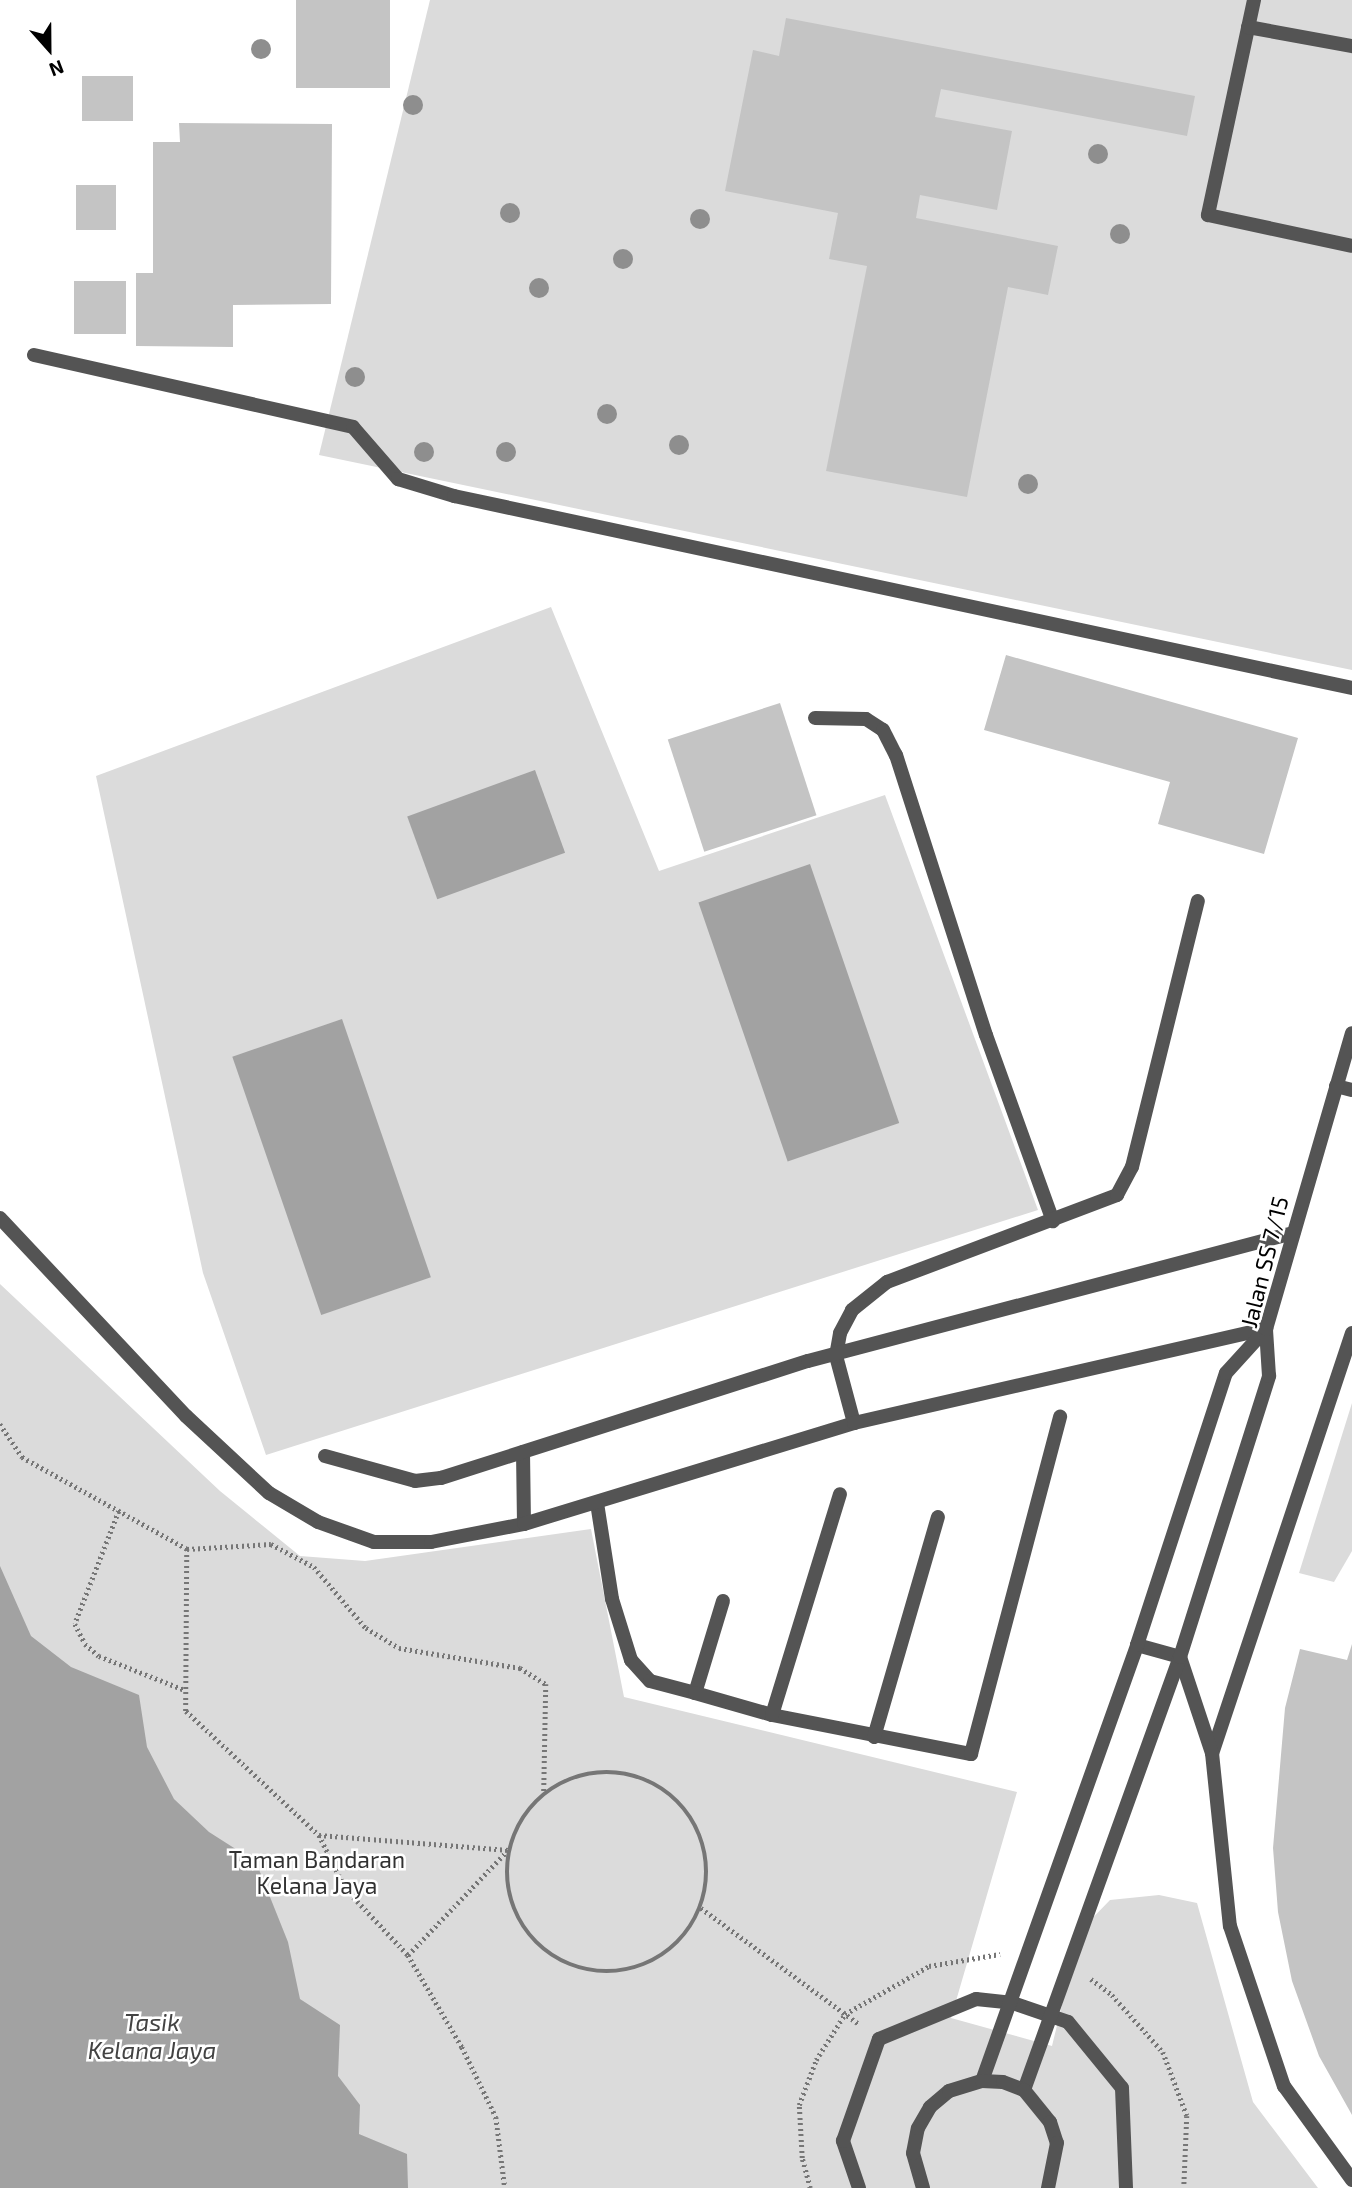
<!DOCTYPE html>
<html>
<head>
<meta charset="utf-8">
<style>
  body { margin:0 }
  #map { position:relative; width:1352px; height:2188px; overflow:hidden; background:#fff; font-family:"Exo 2",sans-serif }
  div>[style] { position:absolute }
  .green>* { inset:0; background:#dbdbdb }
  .water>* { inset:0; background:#a2a2a2; transform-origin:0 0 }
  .building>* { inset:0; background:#c4c4c4; transform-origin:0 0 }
  .path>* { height:4.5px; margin-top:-2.25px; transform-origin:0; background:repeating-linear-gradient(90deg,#767676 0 2px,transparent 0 5.5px) }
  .path>.ring { margin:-2.25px; padding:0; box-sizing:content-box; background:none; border:4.5px solid #767676; border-radius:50% }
  .service>* { height:14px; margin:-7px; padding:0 7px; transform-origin:7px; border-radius:7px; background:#545454 }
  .minor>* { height:14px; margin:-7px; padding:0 7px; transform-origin:7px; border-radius:7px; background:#545454 }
  .trees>* { width:20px; height:20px; margin:-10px; border-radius:50%; background:#8e8e8e }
  span { translate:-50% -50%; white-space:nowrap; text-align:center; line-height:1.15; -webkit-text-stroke:5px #fff; paint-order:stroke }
  .street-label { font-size:23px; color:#000 }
  .park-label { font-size:23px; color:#323232 }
  .water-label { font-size:24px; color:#434343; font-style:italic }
  .north { position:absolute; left:14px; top:14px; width:70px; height:70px; -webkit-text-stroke:5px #fff; paint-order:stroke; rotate:159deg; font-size:19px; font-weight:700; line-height:28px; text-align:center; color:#000 }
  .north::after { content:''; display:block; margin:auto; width:24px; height:32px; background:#000; clip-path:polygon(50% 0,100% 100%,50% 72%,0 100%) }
</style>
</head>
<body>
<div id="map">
  <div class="green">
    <div style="clip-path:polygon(430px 0,1352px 0,1352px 670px,319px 455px)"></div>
    <div style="clip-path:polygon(551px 607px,659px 871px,885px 795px,1038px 1210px,266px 1455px,203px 1273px,96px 776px)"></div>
    <div style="clip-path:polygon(0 1284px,220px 1491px,300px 1556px,365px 1561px,591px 1529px,624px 1697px,1017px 1792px,951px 2018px,1052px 2046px,1080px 1931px,1110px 1900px,1159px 1895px,1197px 1903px,1253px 2102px,1318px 2188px,0 2188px)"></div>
    <div style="clip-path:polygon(1352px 1403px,1352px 1551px,1334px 1582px,1299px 1573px)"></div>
  </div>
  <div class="water">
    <div style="left:535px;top:770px;width:88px;height:136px;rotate:70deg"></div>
    <div style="left:810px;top:864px;width:274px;height:118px;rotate:71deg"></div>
    <div style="left:342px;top:1019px;width:273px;height:116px;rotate:71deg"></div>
    <div style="clip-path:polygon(0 1566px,31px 1636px,71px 1667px,139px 1695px,147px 1747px,174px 1799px,209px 1832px,256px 1862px,288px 1942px,300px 1999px,340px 2025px,338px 2076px,360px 2105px,359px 2134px,407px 2154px,408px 2188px,0 2188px)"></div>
  </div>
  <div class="building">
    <div style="left:296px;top:0;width:94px;height:88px"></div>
    <div style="clip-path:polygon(786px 18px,1195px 96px,1187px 136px,941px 89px,935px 117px,1012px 131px,997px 210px,920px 195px,916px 218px,1058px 246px,1048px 295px,1008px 287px,967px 497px,826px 471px,867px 266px,829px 259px,838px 213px,725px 191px,753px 50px,779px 56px)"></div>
    <div style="left:82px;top:76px;width:51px;height:45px"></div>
    <div style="clip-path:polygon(179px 123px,332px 124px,331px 304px,233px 305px,233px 347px,136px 346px,136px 273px,153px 273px,153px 142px,180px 142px)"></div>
    <div style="left:76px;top:185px;width:40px;height:45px"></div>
    <div style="left:126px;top:281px;width:53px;height:52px;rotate:90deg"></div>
    <div style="clip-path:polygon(1006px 655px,1298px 738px,1264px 854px,1158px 824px,1170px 782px,984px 730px)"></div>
    <div style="left:780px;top:703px;width:118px;height:118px;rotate:72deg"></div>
    <div style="clip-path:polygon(1352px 1644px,1352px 2115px,1319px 2056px,1292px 1981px,1278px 1912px,1273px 1848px,1285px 1708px,1300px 1649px,1347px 1660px)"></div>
  </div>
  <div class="path">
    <div style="left:0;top:1424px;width:40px;rotate:56deg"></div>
    <div style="left:22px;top:1457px;width:189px;rotate:29.1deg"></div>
    <div style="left:187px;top:1549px;width:162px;rotate:90.4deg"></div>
    <div style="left:186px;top:1711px;width:182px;rotate:43deg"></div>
    <div style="left:319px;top:1835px;width:60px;rotate:63.4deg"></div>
    <div style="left:346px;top:1889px;width:91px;rotate:46.8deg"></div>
    <div style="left:408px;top:1955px;width:107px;rotate:59.6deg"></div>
    <div style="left:462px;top:2047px;width:78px;rotate:64.1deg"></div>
    <div style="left:496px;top:2117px;width:72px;rotate:82.8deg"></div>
    <div style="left:119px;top:1511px;width:121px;rotate:111.3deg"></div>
    <div style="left:75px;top:1624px;width:22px;rotate:63deg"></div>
    <div style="left:85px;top:1644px;width:18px;rotate:41deg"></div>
    <div style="left:99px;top:1656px;width:92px;rotate:21.6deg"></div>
    <div style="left:187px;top:1549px;width:84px;rotate:-3.4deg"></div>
    <div style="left:271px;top:1544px;width:49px;rotate:28.1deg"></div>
    <div style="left:314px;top:1567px;width:80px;rotate:49.6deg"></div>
    <div style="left:366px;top:1628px;width:39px;rotate:31deg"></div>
    <div style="left:399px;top:1648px;width:123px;rotate:9.4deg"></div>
    <div style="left:520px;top:1668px;width:31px;rotate:32deg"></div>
    <div style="left:546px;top:1684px;width:109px;rotate:91.1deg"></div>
    <div class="ring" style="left:507px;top:1772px;width:195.5px;height:195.5px"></div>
    <div style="left:319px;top:1835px;width:190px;rotate:4.5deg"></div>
    <div style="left:701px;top:1908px;width:196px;rotate:36.3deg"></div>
    <div style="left:408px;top:1955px;width:145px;rotate:-46.4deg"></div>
    <div style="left:1091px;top:1979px;width:26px;rotate:37deg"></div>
    <div style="left:1112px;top:1995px;width:76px;rotate:48.2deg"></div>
    <div style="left:1163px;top:2052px;width:68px;rotate:69.4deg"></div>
    <div style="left:1187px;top:2116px;width:72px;rotate:92.4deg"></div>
    <div style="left:810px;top:2188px;width:31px;rotate:-105deg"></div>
    <div style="left:802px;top:2158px;width:53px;rotate:-93.2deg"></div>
    <div style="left:799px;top:2105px;width:48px;rotate:-69.3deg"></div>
    <div style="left:816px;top:2060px;width:54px;rotate:-57.8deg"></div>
    <div style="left:845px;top:2014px;width:97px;rotate:-29.7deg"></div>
    <div style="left:929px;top:1966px;width:72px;rotate:-9.6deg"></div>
  </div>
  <div class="service">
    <div style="left:1254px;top:0;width:220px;rotate:102.1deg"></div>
    <div style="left:1208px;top:215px;width:147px;rotate:12.1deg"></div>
    <div style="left:1248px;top:27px;width:106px;rotate:10.4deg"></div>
    <div style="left:34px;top:355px;width:327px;rotate:12.7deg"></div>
    <div style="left:353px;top:427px;width:69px;rotate:49.1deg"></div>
    <div style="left:398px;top:479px;width:59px;rotate:16.9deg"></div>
    <div style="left:454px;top:496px;width:918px;rotate:12.07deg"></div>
    <div style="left:815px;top:718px;width:51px;rotate:1.1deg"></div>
    <div style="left:866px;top:719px;width:20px;rotate:33deg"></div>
    <div style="left:883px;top:730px;width:28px;rotate:63deg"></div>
    <div style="left:896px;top:755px;width:294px;rotate:72.2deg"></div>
    <div style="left:986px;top:1035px;width:198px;rotate:70.2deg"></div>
    <div style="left:1336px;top:1086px;width:16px;rotate:14deg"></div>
    <div style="left:1352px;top:1333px;width:443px;rotate:108.4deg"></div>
    <div style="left:1212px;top:1753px;width:174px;rotate:84.1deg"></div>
    <div style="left:1230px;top:1926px;width:169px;rotate:71.4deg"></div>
    <div style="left:1284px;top:2086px;width:116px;rotate:54.1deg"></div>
    <div style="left:854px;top:1423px;width:69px;rotate:-105deg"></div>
    <div style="left:836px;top:1356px;width:23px;rotate:-80deg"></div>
    <div style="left:840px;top:1333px;width:26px;rotate:-62deg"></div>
    <div style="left:852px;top:1310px;width:45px;rotate:-38.7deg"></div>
    <div style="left:887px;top:1282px;width:246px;rotate:-20.7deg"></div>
    <div style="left:1117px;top:1195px;width:32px;rotate:-62deg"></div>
    <div style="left:1132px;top:1167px;width:274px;rotate:-76.1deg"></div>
    <div style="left:523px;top:1452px;width:72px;rotate:89.2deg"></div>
    <div style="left:325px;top:1456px;width:93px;rotate:15.5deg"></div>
    <div style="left:415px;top:1481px;width:26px;rotate:-7deg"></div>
    <div style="left:441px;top:1478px;width:385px;rotate:-17.7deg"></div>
    <div style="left:808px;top:1361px;width:502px;rotate:-14.78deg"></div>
    <div style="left:597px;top:1503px;width:97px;rotate:81.1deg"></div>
    <div style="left:612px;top:1599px;width:64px;rotate:72.7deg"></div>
    <div style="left:631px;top:1660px;width:28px;rotate:48deg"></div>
    <div style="left:650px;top:1681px;width:47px;rotate:14.9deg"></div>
    <div style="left:723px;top:1601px;width:96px;rotate:106.9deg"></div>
    <div style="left:695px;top:1693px;width:80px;rotate:15.9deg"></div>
    <div style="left:772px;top:1715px;width:203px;rotate:11.1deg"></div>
    <div style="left:971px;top:1754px;width:349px;rotate:-75.2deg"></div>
    <div style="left:1180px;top:1657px;width:101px;rotate:71.6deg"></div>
    <div style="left:772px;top:1715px;width:231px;rotate:-72.9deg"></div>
    <div style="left:874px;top:1737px;width:229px;rotate:-73.8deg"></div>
    <div style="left:859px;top:2188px;width:50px;rotate:-108.8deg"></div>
    <div style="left:843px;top:2141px;width:108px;rotate:-70.6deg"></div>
    <div style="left:879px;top:2039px;width:105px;rotate:-22.4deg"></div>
    <div style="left:976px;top:1999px;width:37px;rotate:6deg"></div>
    <div style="left:1013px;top:2003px;width:58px;rotate:19.1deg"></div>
    <div style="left:1068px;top:2022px;width:85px;rotate:50.7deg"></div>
    <div style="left:1122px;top:2088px;width:100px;rotate:87.7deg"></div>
  </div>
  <div class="minor">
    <div style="left:0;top:1218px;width:272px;rotate:46.8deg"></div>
    <div style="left:186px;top:1416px;width:113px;rotate:42.9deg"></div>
    <div style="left:269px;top:1493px;width:57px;rotate:30.6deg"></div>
    <div style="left:318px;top:1522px;width:59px;rotate:19.7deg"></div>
    <div style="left:374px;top:1542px;width:57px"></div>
    <div style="left:431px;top:1542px;width:95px;rotate:-11deg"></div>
    <div style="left:524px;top:1524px;width:345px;rotate:-17deg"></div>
    <div style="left:854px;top:1423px;width:423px;rotate:-12.9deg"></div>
    <div style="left:1137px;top:1645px;width:45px;rotate:15.6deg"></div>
    <div style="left:982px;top:2081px;width:463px;rotate:-70.4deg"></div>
    <div style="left:1137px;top:1645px;width:286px;rotate:-71.9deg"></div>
    <div style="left:1226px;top:1373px;width:59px;rotate:-47.7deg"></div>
    <div style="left:1024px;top:2090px;width:460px;rotate:-70.2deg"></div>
    <div style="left:1180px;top:1657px;width:295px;rotate:-72.4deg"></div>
    <div style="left:1269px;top:1376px;width:47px;rotate:-93.7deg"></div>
    <div style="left:1266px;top:1329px;width:308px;rotate:-73.8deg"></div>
    <div style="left:923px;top:2188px;width:36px;rotate:-106deg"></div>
    <div style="left:913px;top:2153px;width:25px;rotate:-79deg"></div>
    <div style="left:918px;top:2128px;width:24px;rotate:-60deg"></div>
    <div style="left:930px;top:2107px;width:25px;rotate:-40deg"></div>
    <div style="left:949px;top:2091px;width:34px;rotate:-17deg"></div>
    <div style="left:982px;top:2081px;width:21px;rotate:3deg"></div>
    <div style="left:1003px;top:2082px;width:22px;rotate:21deg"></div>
    <div style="left:1024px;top:2090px;width:41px;rotate:50.9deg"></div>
    <div style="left:1050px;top:2122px;width:22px;rotate:72deg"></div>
    <div style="left:1057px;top:2143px;width:46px;rotate:101.3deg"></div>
  </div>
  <div class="trees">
    <div style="left:261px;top:49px"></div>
    <div style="left:413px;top:105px"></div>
    <div style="left:1098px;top:154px"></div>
    <div style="left:510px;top:213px"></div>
    <div style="left:700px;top:219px"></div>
    <div style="left:1120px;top:234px"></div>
    <div style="left:623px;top:259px"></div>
    <div style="left:539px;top:288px"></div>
    <div style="left:355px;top:377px"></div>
    <div style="left:607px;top:414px"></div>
    <div style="left:679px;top:445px"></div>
    <div style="left:424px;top:452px"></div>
    <div style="left:506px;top:452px"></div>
    <div style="left:1028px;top:484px"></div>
  </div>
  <div class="street-label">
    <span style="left:1264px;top:1262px;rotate:-76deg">Jalan SS 7/15</span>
  </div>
  <div class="park-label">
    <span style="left:317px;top:1872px">Taman Bandaran<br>Kelana Jaya</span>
  </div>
  <div class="water-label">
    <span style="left:152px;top:2036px">Tasik<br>Kelana Jaya</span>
  </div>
  <div class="north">N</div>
</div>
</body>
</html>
